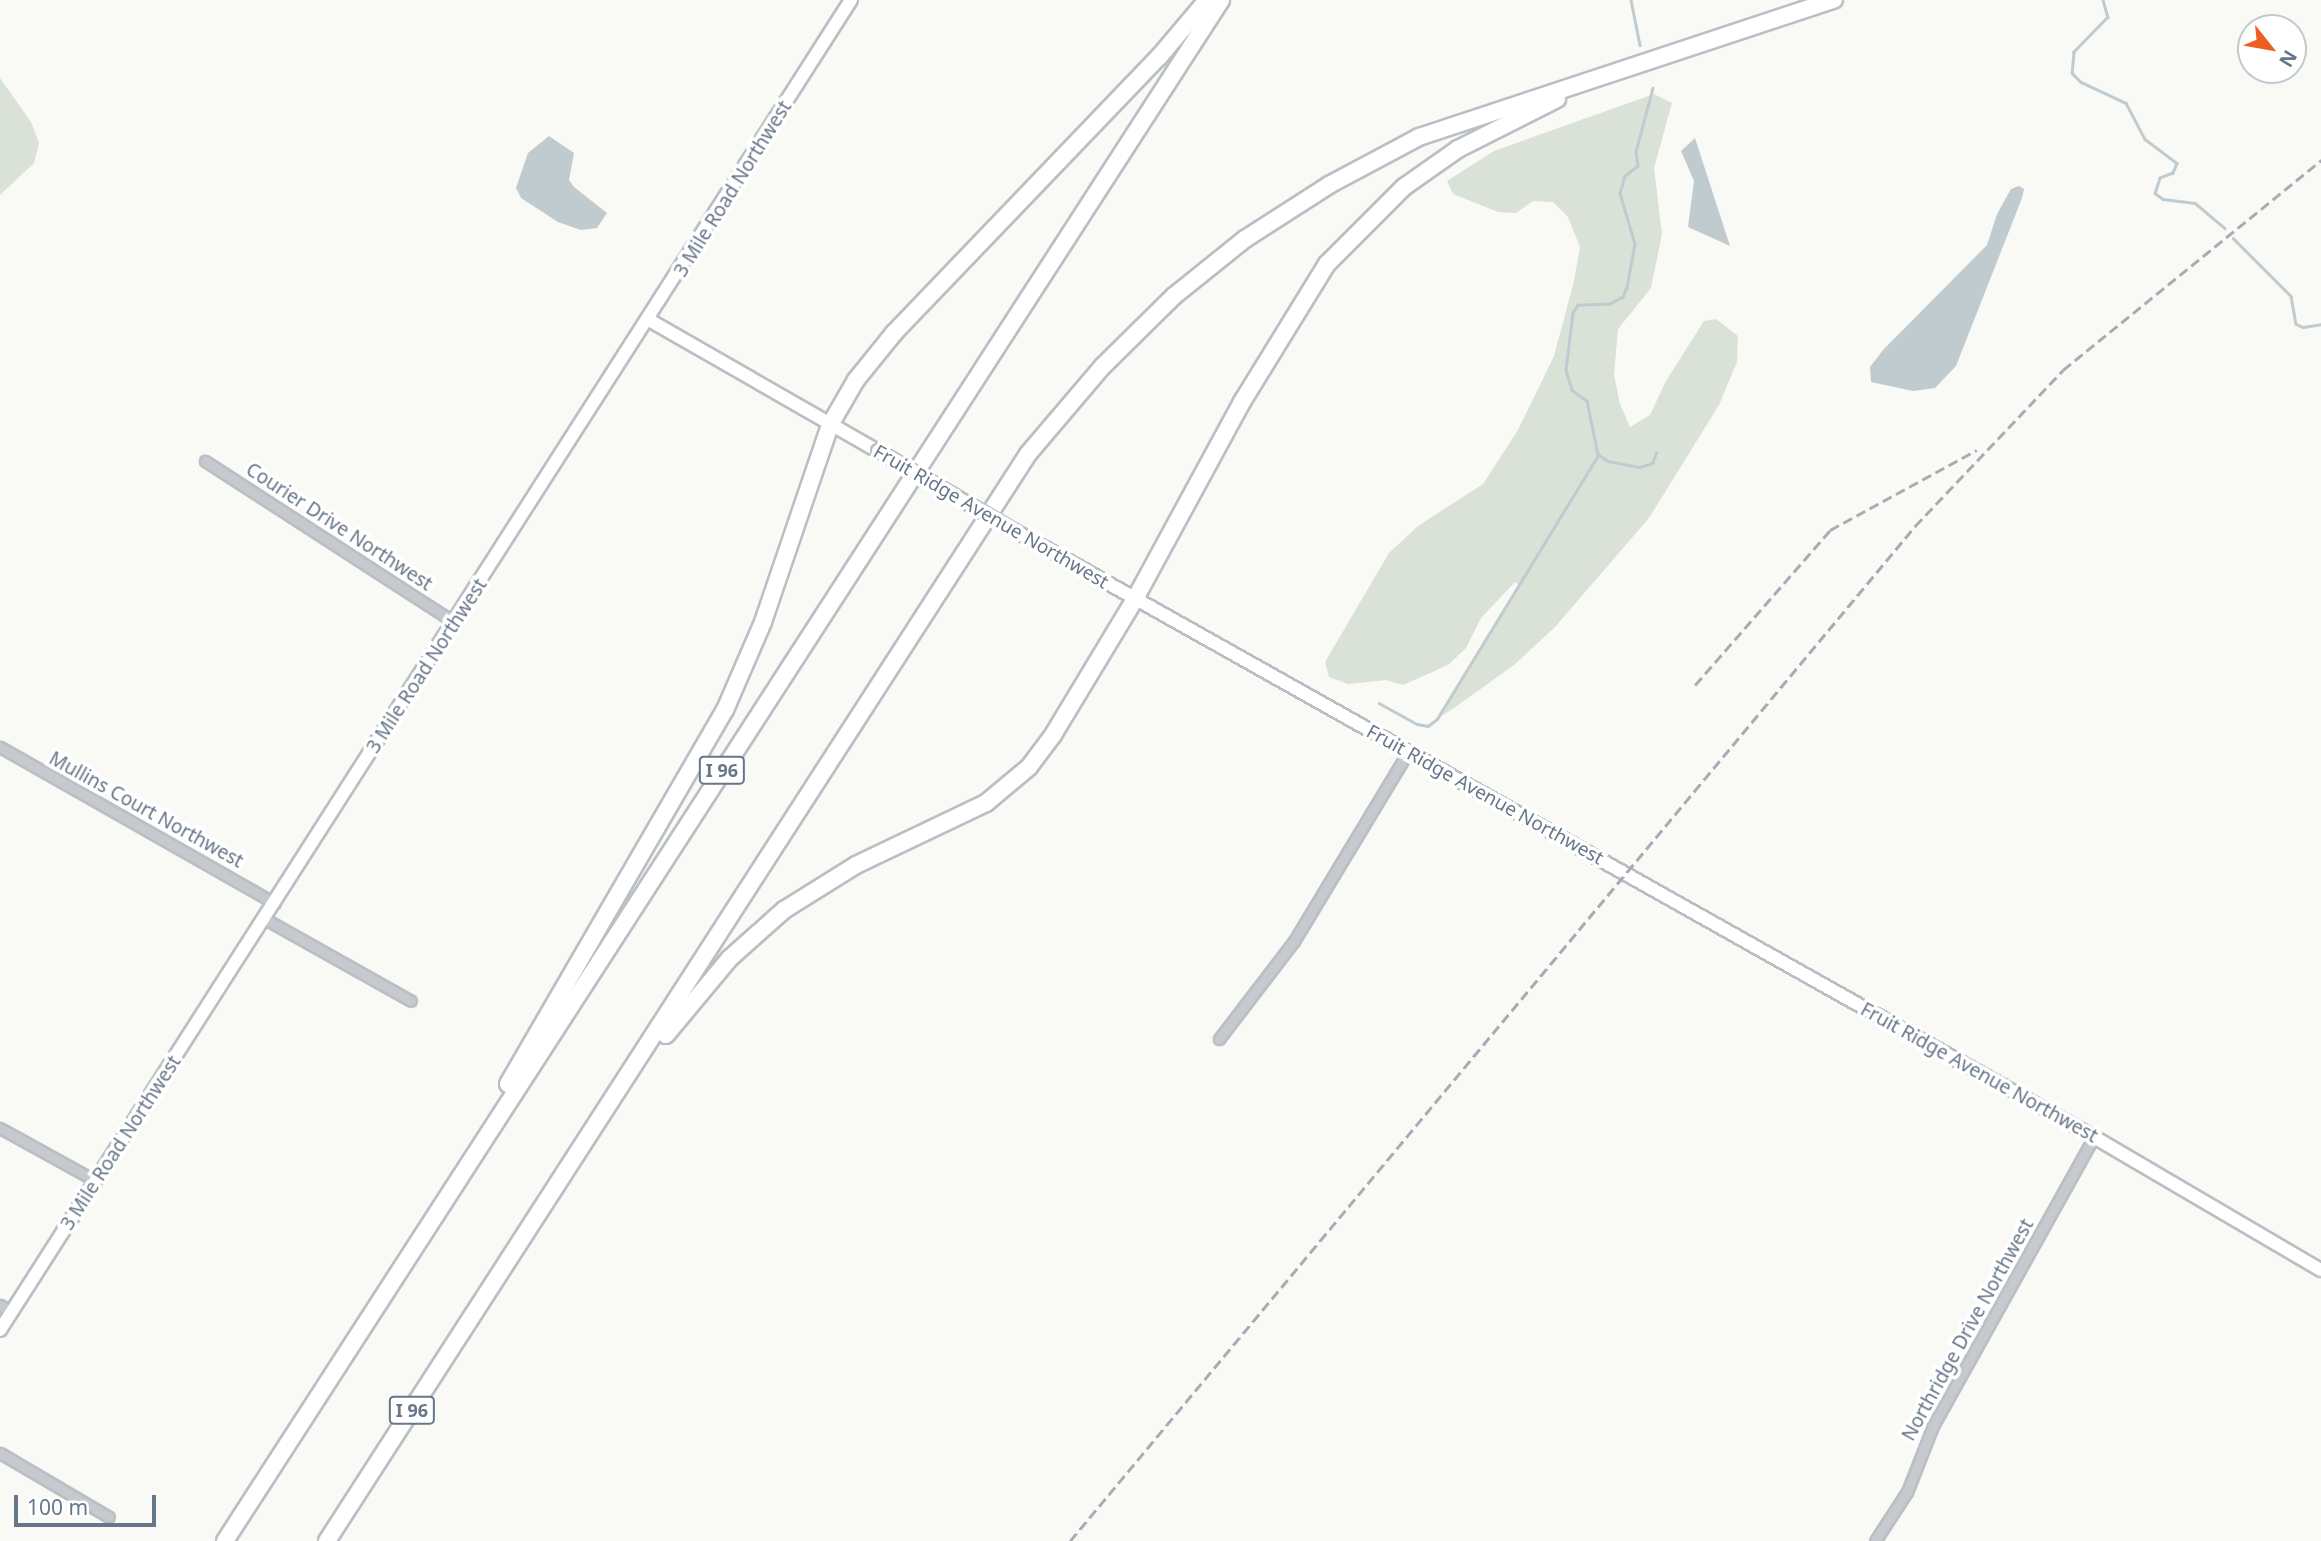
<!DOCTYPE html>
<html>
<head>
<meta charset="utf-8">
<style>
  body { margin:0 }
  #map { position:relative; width:2321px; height:1541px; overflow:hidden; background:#f9f9f6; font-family:"Noto Sans",sans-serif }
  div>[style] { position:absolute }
  .green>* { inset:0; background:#dae1d7 }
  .water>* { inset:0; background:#c0cbd0 }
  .stream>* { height:2.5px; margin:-1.25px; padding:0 1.25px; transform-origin:1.25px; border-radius:1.25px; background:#c0cbd0 }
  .roads { filter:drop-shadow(2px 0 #babfc4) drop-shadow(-2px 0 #babfc4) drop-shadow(0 2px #babfc4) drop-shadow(0 -2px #babfc4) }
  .minor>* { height:9px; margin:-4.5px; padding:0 4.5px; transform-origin:4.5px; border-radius:4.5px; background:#c6cace }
  .secondary>* { height:12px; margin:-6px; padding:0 6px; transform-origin:6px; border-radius:6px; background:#fff }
  .motorway>* { height:16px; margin:-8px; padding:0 8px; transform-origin:8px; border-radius:8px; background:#fff }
  .rail>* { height:2.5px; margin-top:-1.25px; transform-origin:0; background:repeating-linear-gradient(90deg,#a6acb3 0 10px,transparent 0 15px) }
  .bridges { filter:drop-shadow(2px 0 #babfc4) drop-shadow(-2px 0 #babfc4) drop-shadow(0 2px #babfc4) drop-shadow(0 -2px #babfc4) }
  .secondary-bridge>* { height:12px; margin:-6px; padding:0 6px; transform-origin:6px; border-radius:6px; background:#fff }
  span { translate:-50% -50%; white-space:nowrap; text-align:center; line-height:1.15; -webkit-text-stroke:7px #fff; paint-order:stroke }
  .shield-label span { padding:2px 5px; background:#fff; border:2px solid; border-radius:5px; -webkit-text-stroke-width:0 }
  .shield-label { font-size:18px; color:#667789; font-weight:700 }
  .street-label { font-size:19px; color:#667789 }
  .north { position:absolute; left:2237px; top:14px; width:70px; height:70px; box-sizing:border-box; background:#fff; border:2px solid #c2c9d0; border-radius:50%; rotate:121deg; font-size:19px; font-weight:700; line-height:28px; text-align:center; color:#667789 }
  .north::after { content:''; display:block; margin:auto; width:24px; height:32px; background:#ed5e21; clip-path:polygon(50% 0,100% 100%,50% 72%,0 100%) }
  .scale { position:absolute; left:14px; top:1495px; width:142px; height:32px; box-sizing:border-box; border:4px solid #667789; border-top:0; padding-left:9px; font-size:21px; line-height:24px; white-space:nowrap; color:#667789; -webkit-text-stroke:5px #fff; paint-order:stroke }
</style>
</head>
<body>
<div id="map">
  <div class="green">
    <div style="clip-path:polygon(0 78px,31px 122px,39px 143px,34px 163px,0 195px)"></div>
    <div style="clip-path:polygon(1654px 94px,1672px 103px,1654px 168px,1662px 234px,1651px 288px,1618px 329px,1614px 375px,1620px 404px,1630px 427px,1650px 415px,1666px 381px,1704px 321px,1716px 319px,1738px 336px,1737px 362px,1719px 405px,1649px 518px,1555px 627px,1514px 665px,1454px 708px,1437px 719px,1519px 585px,1515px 582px,1481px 618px,1466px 648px,1448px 665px,1403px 685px,1386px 680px,1348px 684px,1329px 677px,1325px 662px,1389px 553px,1418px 526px,1483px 484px,1518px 430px,1554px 356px,1574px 281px,1580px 247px,1568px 217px,1553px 202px,1533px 201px,1516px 213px,1498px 212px,1453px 194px,1447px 181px,1494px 151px)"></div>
  </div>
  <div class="water">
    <div style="clip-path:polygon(549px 136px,574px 153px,569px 180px,574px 187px,607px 213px,597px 228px,581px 230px,558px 222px,521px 198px,516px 188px,528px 153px)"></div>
    <div style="clip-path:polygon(1695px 138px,1730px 246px,1688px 227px,1694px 181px,1681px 151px)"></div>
    <div style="clip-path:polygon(2019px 186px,2024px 189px,2022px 198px,1956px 366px,1935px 388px,1913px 391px,1871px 382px,1870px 367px,1883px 350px,1987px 245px,1997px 214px,2011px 189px)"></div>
  </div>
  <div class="stream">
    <div style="left:1631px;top:0;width:46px;rotate:78.7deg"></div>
    <div style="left:2103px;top:0;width:18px;rotate:74deg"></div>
    <div style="left:2108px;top:17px;width:49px;rotate:134.2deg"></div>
    <div style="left:2074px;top:52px;width:21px;rotate:95deg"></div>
    <div style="left:2072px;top:73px;width:13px;rotate:45deg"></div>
    <div style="left:2081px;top:82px;width:50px;rotate:25deg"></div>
    <div style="left:2126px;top:103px;width:41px;rotate:62.2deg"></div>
    <div style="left:2145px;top:139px;width:40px;rotate:37deg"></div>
    <div style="left:2177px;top:163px;width:11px;rotate:112deg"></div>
    <div style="left:2173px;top:173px;width:14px;rotate:159deg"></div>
    <div style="left:2160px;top:178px;width:16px;rotate:108deg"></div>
    <div style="left:2155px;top:193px;width:10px;rotate:37deg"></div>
    <div style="left:2163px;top:199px;width:32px;rotate:7deg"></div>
    <div style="left:2195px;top:203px;width:39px;rotate:40deg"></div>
    <div style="left:1653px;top:88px;width:66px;rotate:104.9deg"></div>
    <div style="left:1636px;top:152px;width:14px;rotate:82deg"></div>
    <div style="left:1638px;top:166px;width:16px;rotate:142deg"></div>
    <div style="left:1625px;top:176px;width:18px;rotate:106deg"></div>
    <div style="left:1620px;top:193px;width:53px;rotate:73.6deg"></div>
    <div style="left:1635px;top:244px;width:44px;rotate:100.5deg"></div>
    <div style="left:1627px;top:287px;width:11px;rotate:112deg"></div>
    <div style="left:1623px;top:297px;width:15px;rotate:152deg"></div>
    <div style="left:1610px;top:304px;width:32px;rotate:178deg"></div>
    <div style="left:1578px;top:305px;width:9px;rotate:122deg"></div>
    <div style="left:1573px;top:313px;width:57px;rotate:97deg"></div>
    <div style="left:1566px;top:370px;width:21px;rotate:73deg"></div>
    <div style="left:1572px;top:390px;width:19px;rotate:36deg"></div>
    <div style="left:1587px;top:401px;width:54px;rotate:78.3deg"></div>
    <div style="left:1598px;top:454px;width:12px;rotate:35deg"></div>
    <div style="left:1608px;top:461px;width:33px;rotate:11deg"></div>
    <div style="left:1640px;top:467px;width:13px;rotate:-18deg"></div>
    <div style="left:1652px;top:463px;width:11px;rotate:-68deg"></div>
    <div style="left:2233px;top:238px;width:82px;rotate:45deg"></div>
    <div style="left:2291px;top:296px;width:28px;rotate:80deg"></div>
    <div style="left:2296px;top:324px;width:8px;rotate:23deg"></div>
    <div style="left:2303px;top:327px;width:18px;rotate:-9deg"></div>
    <div style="left:1379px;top:703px;width:43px;rotate:28.9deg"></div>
    <div style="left:1417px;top:724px;width:11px;rotate:10deg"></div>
    <div style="left:1428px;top:726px;width:11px;rotate:-38deg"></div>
    <div style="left:1437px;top:719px;width:309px;rotate:-58.6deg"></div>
  </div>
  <div class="roads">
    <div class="minor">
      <div style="left:205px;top:461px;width:298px;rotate:32.9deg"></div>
      <div style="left:0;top:747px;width:316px;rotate:29.6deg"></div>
      <div style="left:265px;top:919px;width:167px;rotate:29.3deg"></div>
      <div style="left:1219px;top:1039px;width:123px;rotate:-52.6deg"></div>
      <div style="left:1294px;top:941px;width:221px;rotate:-58.9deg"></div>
      <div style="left:0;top:1128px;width:110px;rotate:28.9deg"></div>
      <div style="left:0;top:1305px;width:14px;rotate:30deg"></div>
      <div style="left:0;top:1453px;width:126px;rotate:30.4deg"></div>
      <div style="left:1875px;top:1541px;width:59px;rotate:-56.9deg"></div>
      <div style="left:1907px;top:1492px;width:71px;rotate:-68.5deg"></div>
      <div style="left:1933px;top:1426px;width:331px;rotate:-60.9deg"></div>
    </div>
    <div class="secondary">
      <div style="left:649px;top:320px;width:264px;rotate:29.8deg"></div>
      <div style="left:1015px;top:531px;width:1238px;rotate:29.32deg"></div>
      <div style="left:2094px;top:1137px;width:263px;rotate:30.4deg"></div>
      <div style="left:0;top:1330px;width:1579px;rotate:-57.39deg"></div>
    </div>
    <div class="motorway">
      <div style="left:666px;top:1035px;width:99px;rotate:-50.3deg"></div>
      <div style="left:729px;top:959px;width:74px;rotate:-41.7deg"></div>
      <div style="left:784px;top:910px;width:85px;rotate:-32deg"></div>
      <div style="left:856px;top:865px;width:144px;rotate:-25.5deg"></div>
      <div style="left:986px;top:803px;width:56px;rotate:-39.9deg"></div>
      <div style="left:1029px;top:767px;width:40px;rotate:-53deg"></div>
      <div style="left:1053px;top:735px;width:159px;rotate:-58.9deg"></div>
      <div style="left:1135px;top:599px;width:224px;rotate:-61.5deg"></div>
      <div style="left:1242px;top:402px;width:162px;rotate:-58.4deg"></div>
      <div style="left:1327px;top:264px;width:109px;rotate:-45deg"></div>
      <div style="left:1404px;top:187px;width:66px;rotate:-35.1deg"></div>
      <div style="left:1458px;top:149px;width:111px;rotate:-26.8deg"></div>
      <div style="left:508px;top:1084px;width:432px;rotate:-59.9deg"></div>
      <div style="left:725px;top:710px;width:96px;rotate:-66.6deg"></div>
      <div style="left:763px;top:622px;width:208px;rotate:-71.2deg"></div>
      <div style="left:830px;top:425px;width:52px;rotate:-60deg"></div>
      <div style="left:856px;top:380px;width:60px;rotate:-51deg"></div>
      <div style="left:894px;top:333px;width:383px;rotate:-46.2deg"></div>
      <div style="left:1159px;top:57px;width:75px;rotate:-49.9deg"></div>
      <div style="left:225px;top:1541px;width:1835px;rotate:-57.12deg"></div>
      <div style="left:327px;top:1541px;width:1293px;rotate:-57.18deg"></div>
      <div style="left:1028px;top:454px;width:116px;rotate:-49.6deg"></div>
      <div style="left:1103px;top:366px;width:100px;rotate:-44.6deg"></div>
      <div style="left:1174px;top:296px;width:91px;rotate:-38.8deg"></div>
      <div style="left:1245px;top:239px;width:100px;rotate:-32.7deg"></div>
      <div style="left:1329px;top:185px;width:102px;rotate:-28.1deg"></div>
      <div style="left:1419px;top:137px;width:437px;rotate:-18.3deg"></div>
    </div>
  </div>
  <div class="rail">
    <div style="left:1695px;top:685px;width:206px;rotate:-48.9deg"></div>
    <div style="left:1830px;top:530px;width:167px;rotate:-28.6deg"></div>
    <div style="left:1070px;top:1541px;width:1321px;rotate:-50.22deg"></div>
    <div style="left:1915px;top:526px;width:215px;rotate:-46.5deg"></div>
    <div style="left:2063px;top:370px;width:333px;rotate:-39.1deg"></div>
  </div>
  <div class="bridges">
    <div class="secondary-bridge">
      <div style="left:878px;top:451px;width:159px;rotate:30.3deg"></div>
    </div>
  </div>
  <div class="shield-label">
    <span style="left:722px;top:770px">I 96</span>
    <span style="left:412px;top:1410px">I 96</span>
  </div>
  <div class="street-label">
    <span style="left:733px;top:189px;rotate:-58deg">3 Mile Road Northwest</span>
    <span style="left:991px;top:517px;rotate:30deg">Fruit Ridge Avenue Northwest</span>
    <span style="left:339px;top:527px;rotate:33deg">Courier Drive Northwest</span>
    <span style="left:427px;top:666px;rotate:-57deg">3 Mile Road Northwest</span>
    <span style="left:1485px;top:795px;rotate:29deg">Fruit Ridge Avenue Northwest</span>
    <span style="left:146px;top:810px;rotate:29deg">Mullins Court Northwest</span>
    <span style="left:1979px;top:1073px;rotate:29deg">Fruit Ridge Avenue Northwest</span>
    <span style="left:121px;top:1143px;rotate:-57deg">3 Mile Road Northwest</span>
    <span style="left:1968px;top:1330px;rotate:-61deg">Northridge Drive Northwest</span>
  </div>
  <div class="north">N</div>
  <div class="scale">100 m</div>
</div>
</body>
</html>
